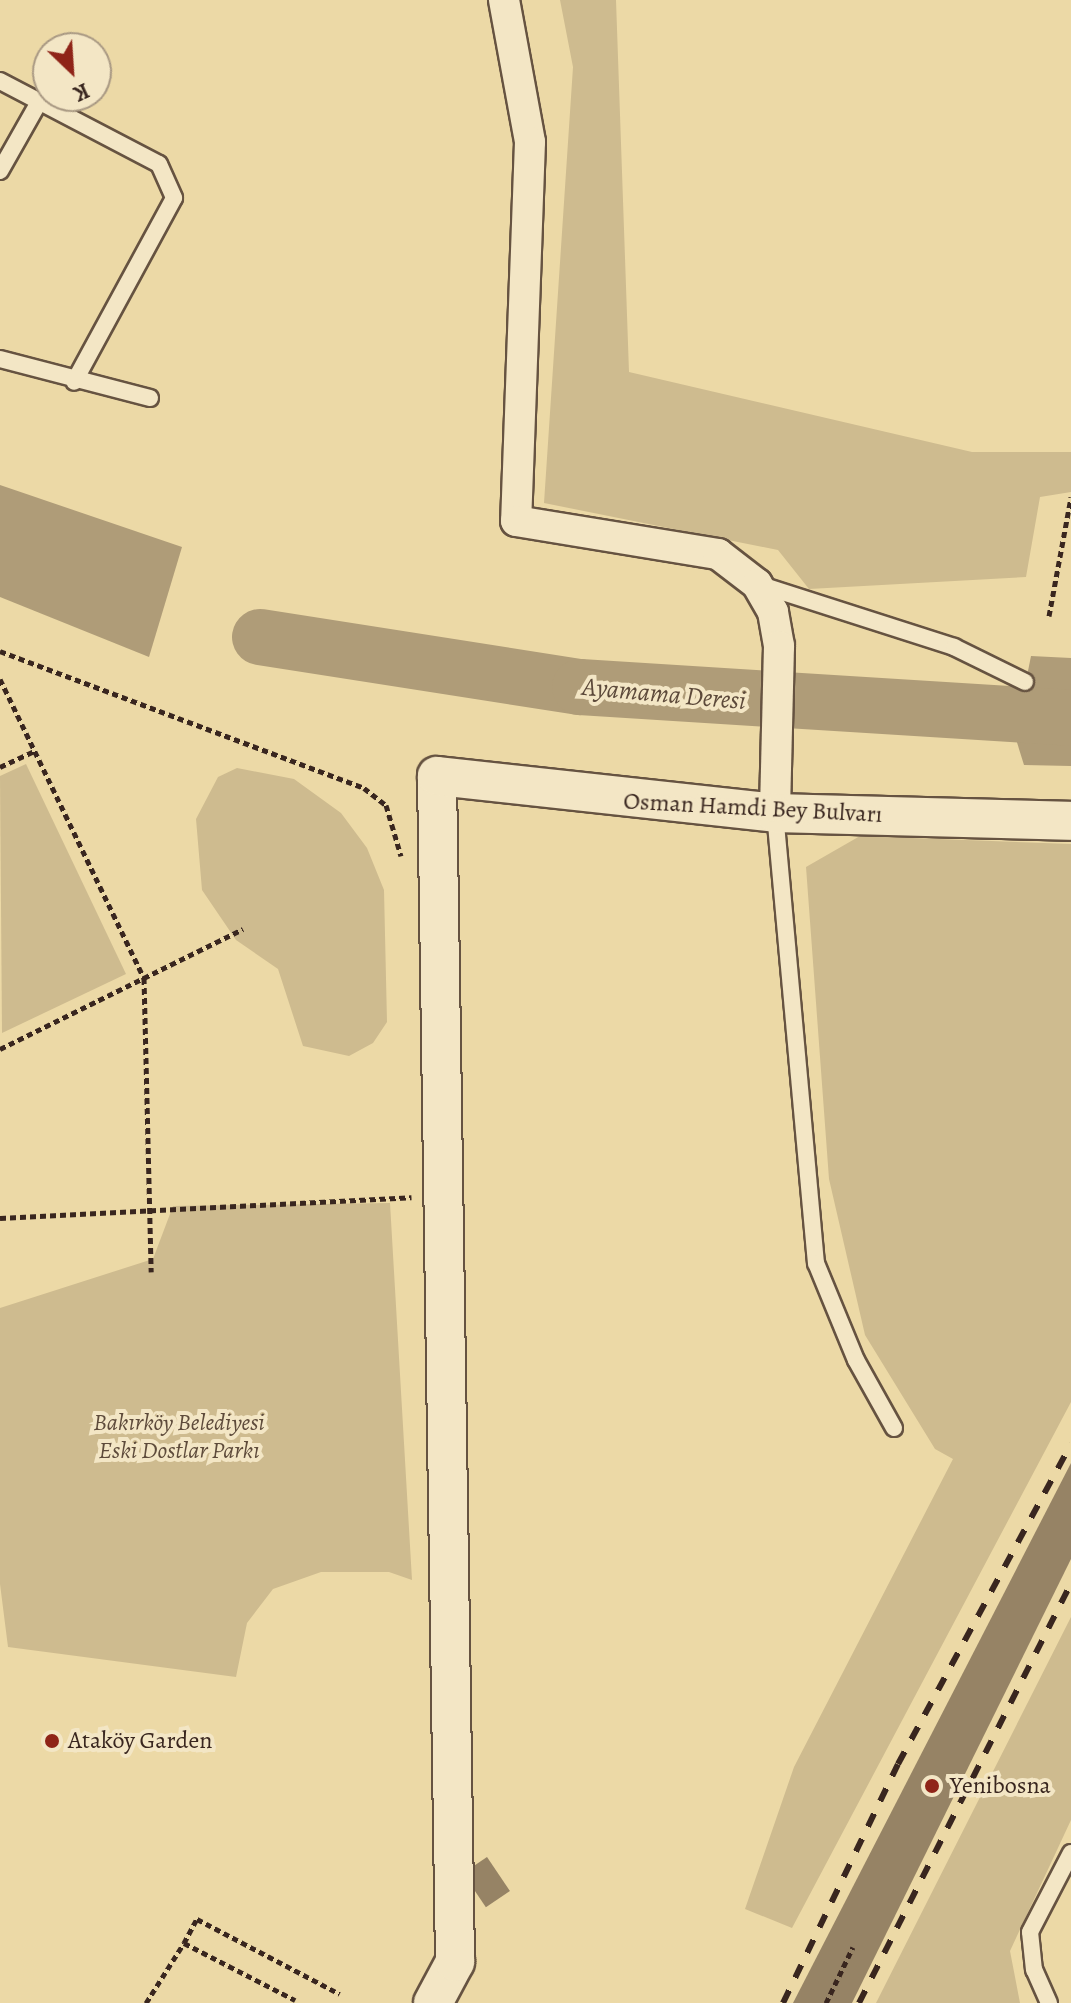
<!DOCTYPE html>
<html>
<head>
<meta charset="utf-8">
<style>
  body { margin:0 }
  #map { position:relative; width:1071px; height:2003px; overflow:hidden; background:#ecd9a6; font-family:Alegreya,serif }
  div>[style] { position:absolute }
  .green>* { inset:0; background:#cebb8f }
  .water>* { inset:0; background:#af9c78 }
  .river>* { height:56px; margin:-28px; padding:0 28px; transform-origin:28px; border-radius:28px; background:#af9c78 }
  .building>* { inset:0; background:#968365; transform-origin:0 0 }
  .path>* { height:5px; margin-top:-2.5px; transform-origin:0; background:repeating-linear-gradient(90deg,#39261f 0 6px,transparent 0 10px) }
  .roads { filter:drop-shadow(2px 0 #665341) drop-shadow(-2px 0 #665341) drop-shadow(0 2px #665341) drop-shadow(0 -2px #665341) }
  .service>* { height:16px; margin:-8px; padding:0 8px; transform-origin:8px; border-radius:8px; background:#f3e6c5 }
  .minor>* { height:30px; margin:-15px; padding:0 15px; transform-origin:15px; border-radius:15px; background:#f3e6c5 }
  .tertiary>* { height:38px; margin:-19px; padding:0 19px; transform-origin:19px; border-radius:19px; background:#f3e6c5 }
  .rail>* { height:6px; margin-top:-3px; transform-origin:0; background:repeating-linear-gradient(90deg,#39261f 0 14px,transparent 0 28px) }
  .dots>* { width:22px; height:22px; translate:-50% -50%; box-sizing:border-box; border:4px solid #f3e6c5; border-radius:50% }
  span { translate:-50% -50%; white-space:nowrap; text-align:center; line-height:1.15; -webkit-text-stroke:8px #f3e6c5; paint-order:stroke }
  .street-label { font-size:24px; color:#39261f }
  .park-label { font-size:24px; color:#5e4b3b; font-style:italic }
  .poi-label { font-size:24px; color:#39261f }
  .left { translate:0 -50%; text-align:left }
  .water-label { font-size:26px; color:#5c493a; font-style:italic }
  .north { position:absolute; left:32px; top:32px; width:80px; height:80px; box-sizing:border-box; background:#f3e6c5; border:2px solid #a99983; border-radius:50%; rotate:155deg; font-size:22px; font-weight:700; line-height:32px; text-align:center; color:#39261f }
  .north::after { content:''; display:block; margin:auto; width:28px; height:36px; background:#8f2418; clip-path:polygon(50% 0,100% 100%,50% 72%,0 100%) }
</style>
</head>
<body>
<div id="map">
  <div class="green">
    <div style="clip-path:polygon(560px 0,616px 0,629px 372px,972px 452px,1071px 452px,1071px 492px,1040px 497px,1026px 577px,809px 589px,778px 550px,544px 503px,573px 67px)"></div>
    <div style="clip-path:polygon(26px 764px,126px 974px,2px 1033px,0 776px)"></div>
    <div style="clip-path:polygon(237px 768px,294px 779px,341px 813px,367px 848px,384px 890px,387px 1022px,373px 1043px,349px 1056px,303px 1046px,278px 969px,236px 940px,202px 890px,196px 819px,218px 777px)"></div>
    <div style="clip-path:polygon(860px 836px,1071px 844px,1071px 1402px,792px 1928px,745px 1909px,794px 1767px,953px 1459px,935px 1449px,865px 1335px,829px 1179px,806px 867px)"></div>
    <div style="clip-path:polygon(390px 1203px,412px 1580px,389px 1572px,321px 1572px,273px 1589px,247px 1623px,236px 1677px,8px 1647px,0 1584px,0 1308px,153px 1259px,173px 1206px)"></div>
    <div style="clip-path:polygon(1071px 1617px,1071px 1820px,1010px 1951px,1020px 2003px,876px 2003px)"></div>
  </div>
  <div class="water">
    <div style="clip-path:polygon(0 485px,182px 547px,149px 657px,0 597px)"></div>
    <div style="clip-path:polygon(1031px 656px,1071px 658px,1071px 766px,1024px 765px,1015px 736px)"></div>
  </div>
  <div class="river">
    <div style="left:260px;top:637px;width:324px;rotate:8.9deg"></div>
    <div style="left:580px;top:687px;width:492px;rotate:3.6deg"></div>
  </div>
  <div class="building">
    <div style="clip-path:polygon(1071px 1463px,1071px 1559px,852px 2003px,793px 2003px)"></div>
    <div style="left:487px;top:1857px;width:41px;height:29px;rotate:56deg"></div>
  </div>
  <div class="path">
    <div style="left:1049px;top:616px;width:121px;rotate:-79.5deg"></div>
    <div style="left:0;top:651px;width:389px;rotate:20.6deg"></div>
    <div style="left:364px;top:788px;width:28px;rotate:38deg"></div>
    <div style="left:386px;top:805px;width:53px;rotate:73.6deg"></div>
    <div style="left:0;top:679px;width:332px;rotate:64.3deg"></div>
    <div style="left:144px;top:978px;width:294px;rotate:88.6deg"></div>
    <div style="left:0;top:767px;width:38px;rotate:-25deg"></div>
    <div style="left:0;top:1049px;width:271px;rotate:-26.3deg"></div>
    <div style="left:0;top:1218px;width:412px;rotate:-2.9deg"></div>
    <div style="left:184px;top:1943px;width:27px;rotate:-62deg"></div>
    <div style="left:197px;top:1919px;width:161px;rotate:27.7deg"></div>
    <div style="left:146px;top:2003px;width:71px;rotate:-57.7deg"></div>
    <div style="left:184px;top:1943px;width:125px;rotate:27.2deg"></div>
    <div style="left:826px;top:2003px;width:62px;rotate:-64.3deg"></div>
  </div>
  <div class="roads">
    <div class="service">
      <div style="left:0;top:81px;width:179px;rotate:27.6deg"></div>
      <div style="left:159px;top:164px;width:37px;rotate:66deg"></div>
      <div style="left:174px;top:198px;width:209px;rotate:118.5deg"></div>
      <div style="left:0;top:171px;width:79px;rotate:-60.5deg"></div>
      <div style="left:0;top:359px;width:155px;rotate:14.6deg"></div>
      <div style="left:758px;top:584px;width:206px;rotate:17.8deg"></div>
      <div style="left:954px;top:647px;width:79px;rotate:26.2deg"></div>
      <div style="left:775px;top:813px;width:452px;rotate:84.8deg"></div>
      <div style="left:816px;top:1263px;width:105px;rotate:67.6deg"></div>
      <div style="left:856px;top:1360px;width:78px;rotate:60.8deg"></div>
      <div style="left:1049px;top:2003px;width:36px;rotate:-114deg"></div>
      <div style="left:1034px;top:1970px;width:38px;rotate:-96deg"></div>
      <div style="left:1030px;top:1932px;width:89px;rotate:-62.6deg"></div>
    </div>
    <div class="minor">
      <div style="left:504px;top:0;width:144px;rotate:79.6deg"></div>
      <div style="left:530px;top:142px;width:379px;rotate:92.1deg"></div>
      <div style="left:516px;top:521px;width:205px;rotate:9.3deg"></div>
      <div style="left:718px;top:554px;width:49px;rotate:37.6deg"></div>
      <div style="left:757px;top:584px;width:32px;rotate:60deg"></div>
      <div style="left:773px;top:612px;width:35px;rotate:80deg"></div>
      <div style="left:779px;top:646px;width:167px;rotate:91.4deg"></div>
    </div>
    <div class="tertiary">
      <div style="left:433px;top:2003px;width:47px;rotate:-61.8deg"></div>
      <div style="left:455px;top:1962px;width:1186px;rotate:-90.87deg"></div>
      <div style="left:437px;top:776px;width:340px;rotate:6.2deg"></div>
      <div style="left:775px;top:813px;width:296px;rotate:1.5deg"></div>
    </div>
  </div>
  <div class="rail">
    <div style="left:783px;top:2003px;width:265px;rotate:-64.3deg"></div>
    <div style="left:898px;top:1764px;width:364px;rotate:-61.6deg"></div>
    <div style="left:859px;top:2003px;width:470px;rotate:-63.2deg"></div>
  </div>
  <div class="dots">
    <div style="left:52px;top:1741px;background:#8f2418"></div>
    <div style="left:932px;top:1786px;background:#8f2418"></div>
  </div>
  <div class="street-label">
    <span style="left:753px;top:808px;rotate:3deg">Osman Hamdi Bey Bulvarı</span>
  </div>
  <div class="park-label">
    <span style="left:179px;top:1437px">Bakırköy Belediyesi<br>Eski Dostlar Parkı</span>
  </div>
  <div class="poi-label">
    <span class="left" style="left:68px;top:1741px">Ataköy Garden</span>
    <span class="left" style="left:950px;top:1786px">Yenibosna</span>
  </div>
  <div class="water-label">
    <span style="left:664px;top:694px;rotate:5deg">Ayamama Deresi</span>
  </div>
  <div class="north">K</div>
</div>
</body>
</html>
